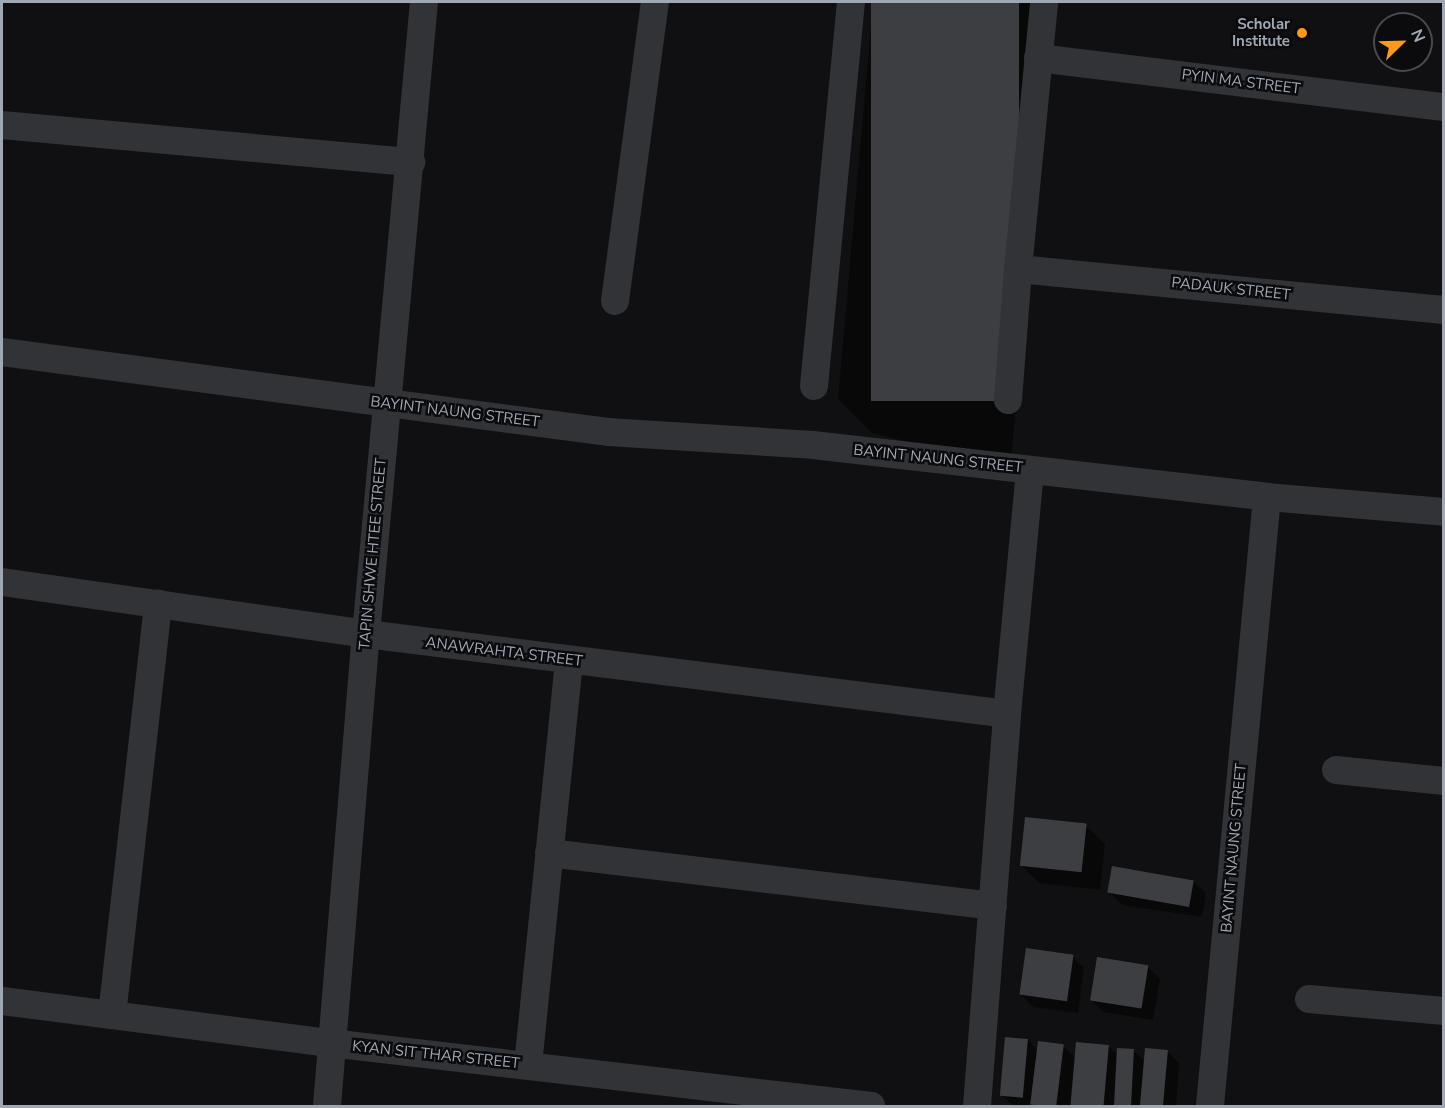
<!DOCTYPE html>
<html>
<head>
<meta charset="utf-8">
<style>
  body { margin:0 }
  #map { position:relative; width:1445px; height:1108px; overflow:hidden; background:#101012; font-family:"Nunito Sans",sans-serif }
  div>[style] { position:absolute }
  .shadow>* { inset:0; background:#0007 }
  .building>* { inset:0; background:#3c3e42; transform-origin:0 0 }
  .minor>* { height:28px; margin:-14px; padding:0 14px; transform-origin:14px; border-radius:14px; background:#313337 }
  .dots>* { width:16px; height:16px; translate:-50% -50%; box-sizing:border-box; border:3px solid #0b0b0d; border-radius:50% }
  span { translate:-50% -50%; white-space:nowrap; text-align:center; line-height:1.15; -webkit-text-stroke:5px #0b0b0d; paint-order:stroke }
  .poi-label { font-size:15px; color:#a0a8b4; font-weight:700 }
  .right { translate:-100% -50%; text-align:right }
  .street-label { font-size:15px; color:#a0a8b4 }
  .frame { position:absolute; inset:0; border:3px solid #a0a8b4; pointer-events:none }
  .north { position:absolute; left:1373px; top:12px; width:60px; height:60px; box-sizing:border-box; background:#0b0b0d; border:2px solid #474a50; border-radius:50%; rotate:67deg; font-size:16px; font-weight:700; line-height:24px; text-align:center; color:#a0a8b4 }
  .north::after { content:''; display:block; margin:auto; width:21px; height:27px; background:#fc991d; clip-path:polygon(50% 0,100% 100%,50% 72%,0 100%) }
</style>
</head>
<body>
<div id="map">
  <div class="shadow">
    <div style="clip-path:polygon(873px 2px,1056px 2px,1010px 467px,872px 433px,838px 399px)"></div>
    <div style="clip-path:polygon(1086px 826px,1105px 844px,1100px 890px,1039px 883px,1021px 865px)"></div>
    <div style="clip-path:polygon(1193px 881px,1206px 893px,1202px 917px,1122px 905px,1110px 893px)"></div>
    <div style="clip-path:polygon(1072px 956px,1084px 968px,1078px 1013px,1033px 1007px,1021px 995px)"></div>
    <div style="clip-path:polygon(1147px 966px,1160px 979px,1153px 1020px,1103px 1012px,1091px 1000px)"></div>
    <div style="clip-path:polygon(1028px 1040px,1038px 1051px,1063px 1046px,1076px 1058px,1109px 1047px,1118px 1056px,1133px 1050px,1146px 1063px,1167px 1051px,1179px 1063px,1176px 1106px,1073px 1106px,1071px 1104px,1070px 1106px,1013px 1106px,1001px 1095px)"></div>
  </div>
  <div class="building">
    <div style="left:871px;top:2px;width:148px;height:399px"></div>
    <div style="left:1025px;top:817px;width:62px;height:49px;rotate:6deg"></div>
    <div style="left:1112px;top:866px;width:83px;height:27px;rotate:10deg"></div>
    <div style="left:1026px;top:948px;width:48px;height:47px;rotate:8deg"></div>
    <div style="left:1097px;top:957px;width:52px;height:44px;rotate:9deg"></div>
    <div style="left:1005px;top:1037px;width:23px;height:59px;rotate:5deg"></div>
    <div style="left:1038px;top:1041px;width:26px;height:64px;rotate:7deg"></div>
    <div style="left:1076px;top:1042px;width:33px;height:63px;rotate:5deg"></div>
    <div style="left:1117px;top:1048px;width:17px;height:58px;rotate:3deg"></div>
    <div style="left:1145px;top:1048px;width:23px;height:58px;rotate:5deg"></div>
  </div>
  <div class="minor">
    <div style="left:1038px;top:58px;width:409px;rotate:6.9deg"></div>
    <div style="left:2px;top:125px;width:411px;rotate:5.2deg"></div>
    <div style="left:1018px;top:269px;width:428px;rotate:5.5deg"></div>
    <div style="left:615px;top:301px;width:302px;rotate:-82.4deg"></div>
    <div style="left:2px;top:352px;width:611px;rotate:7.52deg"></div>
    <div style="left:608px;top:432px;width:205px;rotate:3.6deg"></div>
    <div style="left:813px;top:445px;width:457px;rotate:6.5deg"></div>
    <div style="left:1267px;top:497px;width:612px;rotate:95.35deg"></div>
    <div style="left:814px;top:386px;width:386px;rotate:-84.5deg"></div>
    <div style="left:1008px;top:400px;width:131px;rotate:-85.6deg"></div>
    <div style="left:1018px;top:269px;width:268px;rotate:-84.4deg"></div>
    <div style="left:1267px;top:497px;width:178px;rotate:4.8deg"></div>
    <div style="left:2px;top:582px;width:368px;rotate:8.1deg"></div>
    <div style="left:366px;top:634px;width:646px;rotate:7.11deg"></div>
    <div style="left:1336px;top:770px;width:109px;rotate:5.8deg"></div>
    <div style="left:549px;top:853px;width:447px;rotate:6.8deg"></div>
    <div style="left:1309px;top:999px;width:136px;rotate:5.1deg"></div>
    <div style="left:2px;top:1001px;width:331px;rotate:7.3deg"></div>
    <div style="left:330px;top:1043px;width:545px;rotate:6.64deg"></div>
    <div style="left:112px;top:1015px;width:414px;rotate:-83.6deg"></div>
    <div style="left:528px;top:1065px;width:407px;rotate:-84.2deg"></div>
    <div style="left:327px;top:1106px;width:474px;rotate:-85.3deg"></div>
    <div style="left:366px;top:634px;width:635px;rotate:-84.76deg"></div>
    <div style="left:977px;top:1106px;width:393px;rotate:-85.6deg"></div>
    <div style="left:1007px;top:714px;width:245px;rotate:-84.6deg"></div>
  </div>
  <div class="dots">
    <div style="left:1302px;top:33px;background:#fc991d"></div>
  </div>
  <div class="poi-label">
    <span class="right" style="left:1290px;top:33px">Scholar<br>Institute</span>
  </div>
  <div class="street-label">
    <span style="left:1241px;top:82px;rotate:7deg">PYIN MA STREET</span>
    <span style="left:1231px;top:289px;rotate:6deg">PADAUK STREET</span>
    <span style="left:455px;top:412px;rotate:7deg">BAYINT NAUNG STREET</span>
    <span style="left:938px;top:459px;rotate:6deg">BAYINT NAUNG STREET</span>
    <span style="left:373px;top:554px;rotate:-85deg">TAPIN SHWE HTEE STREET</span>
    <span style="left:504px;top:652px;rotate:7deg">ANAWRAHTA STREET</span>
    <span style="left:1234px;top:848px;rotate:-85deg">BAYINT NAUNG STREET</span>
    <span style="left:436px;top:1055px;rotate:6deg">KYAN SIT THAR STREET</span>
  </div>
  <div class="frame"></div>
  <div class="north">N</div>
</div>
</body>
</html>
